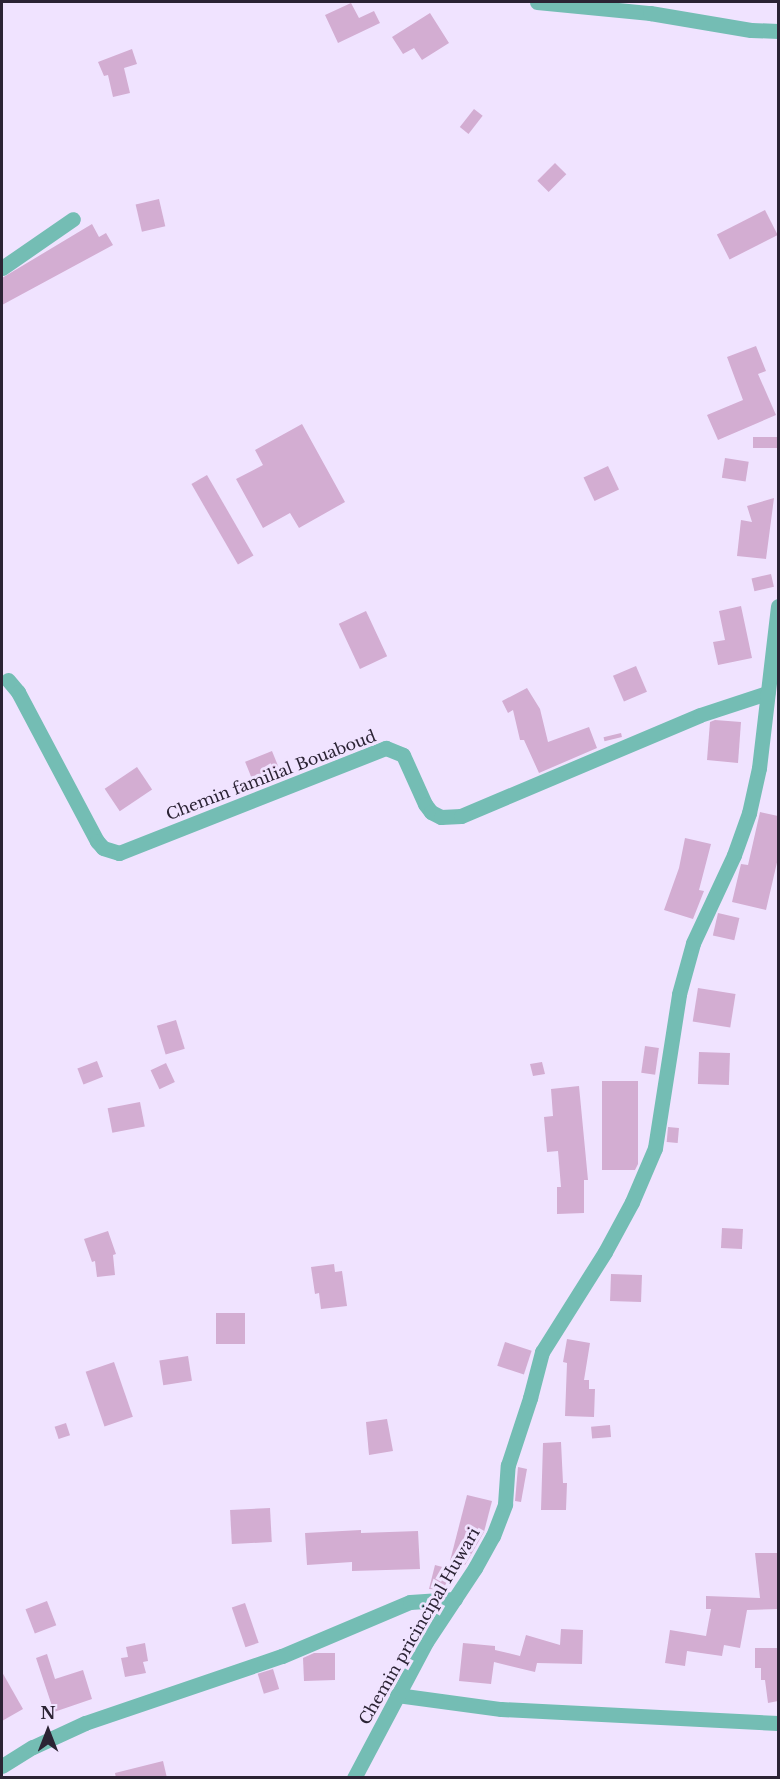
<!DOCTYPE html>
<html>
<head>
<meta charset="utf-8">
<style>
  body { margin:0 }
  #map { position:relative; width:780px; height:1779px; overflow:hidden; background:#f0e3ff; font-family:"Libre Baskerville",serif }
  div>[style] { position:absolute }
  .building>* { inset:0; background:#d3add2; transform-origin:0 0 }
  .street>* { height:15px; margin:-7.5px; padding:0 7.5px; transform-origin:7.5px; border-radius:7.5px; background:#74bdb4 }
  span { translate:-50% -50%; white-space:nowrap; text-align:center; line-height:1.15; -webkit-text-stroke:6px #f0e3ff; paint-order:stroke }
  .street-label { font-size:16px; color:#2b2334 }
  .frame { position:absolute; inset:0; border:3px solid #2b2334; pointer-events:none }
  .north { position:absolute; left:18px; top:1701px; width:60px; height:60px; -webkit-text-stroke:4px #f0e3ff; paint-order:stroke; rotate:0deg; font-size:16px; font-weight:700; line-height:24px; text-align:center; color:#2b2334 }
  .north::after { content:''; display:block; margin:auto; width:21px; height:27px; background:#2b2334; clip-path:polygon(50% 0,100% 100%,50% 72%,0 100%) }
</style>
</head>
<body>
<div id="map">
  <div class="building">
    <div style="clip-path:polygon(351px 3px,359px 18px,374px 11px,380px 23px,338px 43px,325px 15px)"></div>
    <div style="clip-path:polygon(430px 13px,449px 43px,422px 60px,414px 48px,403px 54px,392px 37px)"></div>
    <div style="clip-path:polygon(132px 49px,137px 64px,124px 68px,130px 93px,113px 97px,108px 75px,104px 76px,98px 62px)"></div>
    <div style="left:474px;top:109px;width:11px;height:23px;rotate:38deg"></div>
    <div style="left:555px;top:163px;width:16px;height:25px;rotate:45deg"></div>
    <div style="left:159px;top:199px;width:28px;height:24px;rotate:77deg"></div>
    <div style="left:765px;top:210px;width:28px;height:54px;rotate:63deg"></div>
    <div style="clip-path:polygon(92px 224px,99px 237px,106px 233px,113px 245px,2px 305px,2px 278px)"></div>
    <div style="clip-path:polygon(756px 346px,766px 371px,758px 374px,776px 415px,718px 440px,707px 415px,743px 400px,727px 357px)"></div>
    <div style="clip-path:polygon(302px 424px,345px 502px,299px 528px,290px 513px,263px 528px,236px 479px,263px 465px,255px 450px)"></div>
    <div style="left:778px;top:437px;width:11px;height:25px;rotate:90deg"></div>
    <div style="left:725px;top:458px;width:24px;height:20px;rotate:9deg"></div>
    <div style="left:608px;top:466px;width:26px;height:27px;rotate:65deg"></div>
    <div style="left:207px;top:475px;width:93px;height:18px;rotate:60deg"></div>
    <div style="clip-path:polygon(774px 498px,766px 559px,737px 556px,741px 520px,752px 522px,747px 506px)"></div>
    <div style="left:771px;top:574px;width:13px;height:20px;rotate:77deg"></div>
    <div style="clip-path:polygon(741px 606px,752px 658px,718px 665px,713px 642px,725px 640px,719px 611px)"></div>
    <div style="left:366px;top:611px;width:50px;height:30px;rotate:65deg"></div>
    <div style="left:636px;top:666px;width:28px;height:25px;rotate:67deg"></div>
    <div style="clip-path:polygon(527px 688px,540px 709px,548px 742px,589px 727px,597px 748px,539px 773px,524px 740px,520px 740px,513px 710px,508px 713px,502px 701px)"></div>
    <div style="clip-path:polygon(715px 720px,741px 722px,738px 763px,707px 760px,710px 722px)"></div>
    <div style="left:621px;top:733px;width:4px;height:18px;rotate:76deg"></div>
    <div style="left:272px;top:751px;width:18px;height:29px;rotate:68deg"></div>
    <div style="left:137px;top:767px;width:27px;height:39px;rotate:56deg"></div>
    <div style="clip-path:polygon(760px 812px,778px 816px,778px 858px,766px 910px,732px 902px,741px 864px,748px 865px)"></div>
    <div style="clip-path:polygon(685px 838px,711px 844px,699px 890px,704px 891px,693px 919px,664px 910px,679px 868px)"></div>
    <div style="left:718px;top:913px;width:22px;height:23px;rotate:13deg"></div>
    <div style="left:698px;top:988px;width:38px;height:34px;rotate:9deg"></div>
    <div style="left:176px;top:1020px;width:30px;height:20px;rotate:73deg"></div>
    <div style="left:645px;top:1046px;width:14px;height:27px;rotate:8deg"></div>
    <div style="left:699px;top:1052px;width:31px;height:32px;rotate:2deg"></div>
    <div style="left:97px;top:1061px;width:17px;height:21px;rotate:69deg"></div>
    <div style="clip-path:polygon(542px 1062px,545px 1074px,533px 1076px,530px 1064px)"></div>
    <div style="left:166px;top:1063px;width:21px;height:17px;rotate:65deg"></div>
    <div style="clip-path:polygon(602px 1081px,638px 1081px,638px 1164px,635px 1170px,602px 1170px)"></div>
    <div style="clip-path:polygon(579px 1086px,588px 1180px,584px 1180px,584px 1213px,557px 1214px,557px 1187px,561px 1187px,558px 1151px,547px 1152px,544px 1117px,553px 1116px,551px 1089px)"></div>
    <div style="left:140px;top:1102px;width:25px;height:33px;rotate:79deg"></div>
    <div style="left:668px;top:1127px;width:11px;height:15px;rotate:5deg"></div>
    <div style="left:722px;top:1228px;width:21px;height:20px;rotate:3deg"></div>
    <div style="clip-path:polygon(108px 1231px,116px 1254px,113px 1255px,115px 1275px,97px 1277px,95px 1261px,92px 1262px,84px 1239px)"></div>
    <div style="clip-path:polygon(334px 1264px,335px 1272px,342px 1271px,347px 1306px,321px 1309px,319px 1293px,315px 1294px,311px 1267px)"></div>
    <div style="left:611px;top:1274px;width:31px;height:27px;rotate:2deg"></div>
    <div style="left:216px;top:1313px;width:29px;height:31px"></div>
    <div style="clip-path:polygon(567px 1339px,590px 1343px,584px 1380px,589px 1380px,589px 1389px,595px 1389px,594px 1417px,565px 1416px,567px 1363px,563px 1362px)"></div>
    <div style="left:505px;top:1342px;width:28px;height:25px;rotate:18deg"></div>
    <div style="left:188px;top:1356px;width:25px;height:29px;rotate:81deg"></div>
    <div style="left:114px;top:1362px;width:58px;height:30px;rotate:71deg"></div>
    <div style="clip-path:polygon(387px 1419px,393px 1451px,369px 1455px,366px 1422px)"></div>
    <div style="left:66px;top:1423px;width:13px;height:12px;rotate:72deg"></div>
    <div style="left:610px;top:1425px;width:12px;height:19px;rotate:85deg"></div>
    <div style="clip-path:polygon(561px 1442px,563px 1483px,567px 1483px,566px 1510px,541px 1510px,543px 1443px)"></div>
    <div style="clip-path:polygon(518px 1467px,527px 1469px,521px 1502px,515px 1501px)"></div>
    <div style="clip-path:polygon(467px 1495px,492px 1501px,484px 1532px,465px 1565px,450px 1561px)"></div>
    <div style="left:270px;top:1508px;width:34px;height:40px;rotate:87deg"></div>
    <div style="clip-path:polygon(361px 1530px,361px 1533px,418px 1531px,420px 1569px,352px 1571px,352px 1562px,307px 1565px,305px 1533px)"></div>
    <div style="clip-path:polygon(755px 1553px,778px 1553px,778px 1609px,747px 1610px,740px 1648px,724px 1645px,722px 1656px,687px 1651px,685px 1666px,665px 1663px,670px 1630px,706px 1636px,711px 1609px,706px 1609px,706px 1596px,760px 1598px)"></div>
    <div style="clip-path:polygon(435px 1565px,457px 1571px,449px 1590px,429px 1589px)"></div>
    <div style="left:47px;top:1601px;width:26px;height:23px;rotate:69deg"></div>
    <div style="left:245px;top:1603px;width:42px;height:14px;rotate:71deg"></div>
    <div style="clip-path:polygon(561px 1629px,583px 1630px,582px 1664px,537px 1663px,535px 1672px,494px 1662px,491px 1684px,459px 1681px,463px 1643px,495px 1646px,495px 1650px,520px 1656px,526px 1635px,560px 1645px)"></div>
    <div style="clip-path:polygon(145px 1643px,148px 1661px,143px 1662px,146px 1673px,125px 1677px,121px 1658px,128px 1657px,126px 1647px)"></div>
    <div style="clip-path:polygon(755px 1648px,778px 1648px,778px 1701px,768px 1703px,765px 1680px,761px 1680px,761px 1668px,755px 1668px)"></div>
    <div style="clip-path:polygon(314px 1653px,335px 1653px,335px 1680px,304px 1681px,303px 1658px)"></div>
    <div style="clip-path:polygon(47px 1654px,55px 1679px,83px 1670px,92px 1699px,54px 1712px,36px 1658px)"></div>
    <div style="left:273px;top:1669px;width:21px;height:16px;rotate:73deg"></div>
    <div style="clip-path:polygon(2px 1672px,23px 1709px,2px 1721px)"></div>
    <div style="clip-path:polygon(163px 1761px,167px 1778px,116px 1778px,115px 1773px)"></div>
  </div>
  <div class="street">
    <div style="left:537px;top:2px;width:114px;rotate:5.6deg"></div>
    <div style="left:650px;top:13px;width:102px;rotate:9.6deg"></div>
    <div style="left:751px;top:30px;width:27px;rotate:2deg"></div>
    <div style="left:2px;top:268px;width:86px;rotate:-34.6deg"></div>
    <div style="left:8px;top:680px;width:16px;rotate:50deg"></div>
    <div style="left:18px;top:692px;width:169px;rotate:62.1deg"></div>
    <div style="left:97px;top:841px;width:9px;rotate:49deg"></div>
    <div style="left:103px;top:848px;width:17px;rotate:17deg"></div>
    <div style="left:119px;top:853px;width:287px;rotate:-21.5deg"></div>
    <div style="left:386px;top:748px;width:18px;rotate:22deg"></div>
    <div style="left:403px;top:755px;width:54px;rotate:65.8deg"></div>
    <div style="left:425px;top:804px;width:10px;rotate:53deg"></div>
    <div style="left:431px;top:812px;width:11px;rotate:27deg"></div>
    <div style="left:441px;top:817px;width:20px;rotate:-3deg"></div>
    <div style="left:461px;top:816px;width:259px;rotate:-22.9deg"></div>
    <div style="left:700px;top:715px;width:71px;rotate:-18.2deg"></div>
    <div style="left:397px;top:1695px;width:105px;rotate:7.7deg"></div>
    <div style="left:501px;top:1709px;width:277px;rotate:2.9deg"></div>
    <div style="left:2px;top:1766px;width:36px;rotate:-32deg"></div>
    <div style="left:33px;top:1747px;width:57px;rotate:-24.8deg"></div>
    <div style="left:85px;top:1723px;width:208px;rotate:-18.8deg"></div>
    <div style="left:282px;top:1656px;width:139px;rotate:-22.9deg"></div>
    <div style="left:410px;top:1602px;width:45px;rotate:-3.8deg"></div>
    <div style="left:354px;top:1778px;width:154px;rotate:-62.1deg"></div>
    <div style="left:426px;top:1642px;width:89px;rotate:-56.5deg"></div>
    <div style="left:475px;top:1568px;width:37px;rotate:-61deg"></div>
    <div style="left:493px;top:1536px;width:34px;rotate:-69deg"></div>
    <div style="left:505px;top:1504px;width:39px;rotate:-86deg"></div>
    <div style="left:508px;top:1465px;width:71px;rotate:-71.8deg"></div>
    <div style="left:530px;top:1398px;width:48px;rotate:-75.4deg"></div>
    <div style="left:542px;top:1352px;width:118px;rotate:-57.8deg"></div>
    <div style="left:605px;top:1252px;width:57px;rotate:-61.6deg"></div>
    <div style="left:632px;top:1202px;width:59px;rotate:-66.9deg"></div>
    <div style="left:655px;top:1148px;width:156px;rotate:-81.1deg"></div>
    <div style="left:679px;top:994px;width:53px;rotate:-74.6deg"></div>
    <div style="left:693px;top:943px;width:97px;rotate:-65deg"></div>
    <div style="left:734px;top:855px;width:45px;rotate:-70.3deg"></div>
    <div style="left:749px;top:813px;width:46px;rotate:-77.5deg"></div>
    <div style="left:759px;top:768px;width:163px;rotate:-83.3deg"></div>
  </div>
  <div class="street-label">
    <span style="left:271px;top:775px;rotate:-21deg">Chemin familial Bouaboud</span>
    <span style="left:419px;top:1626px;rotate:-60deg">Chemin pricincipal Huwari</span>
  </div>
  <div class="frame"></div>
  <div class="north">N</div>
</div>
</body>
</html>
